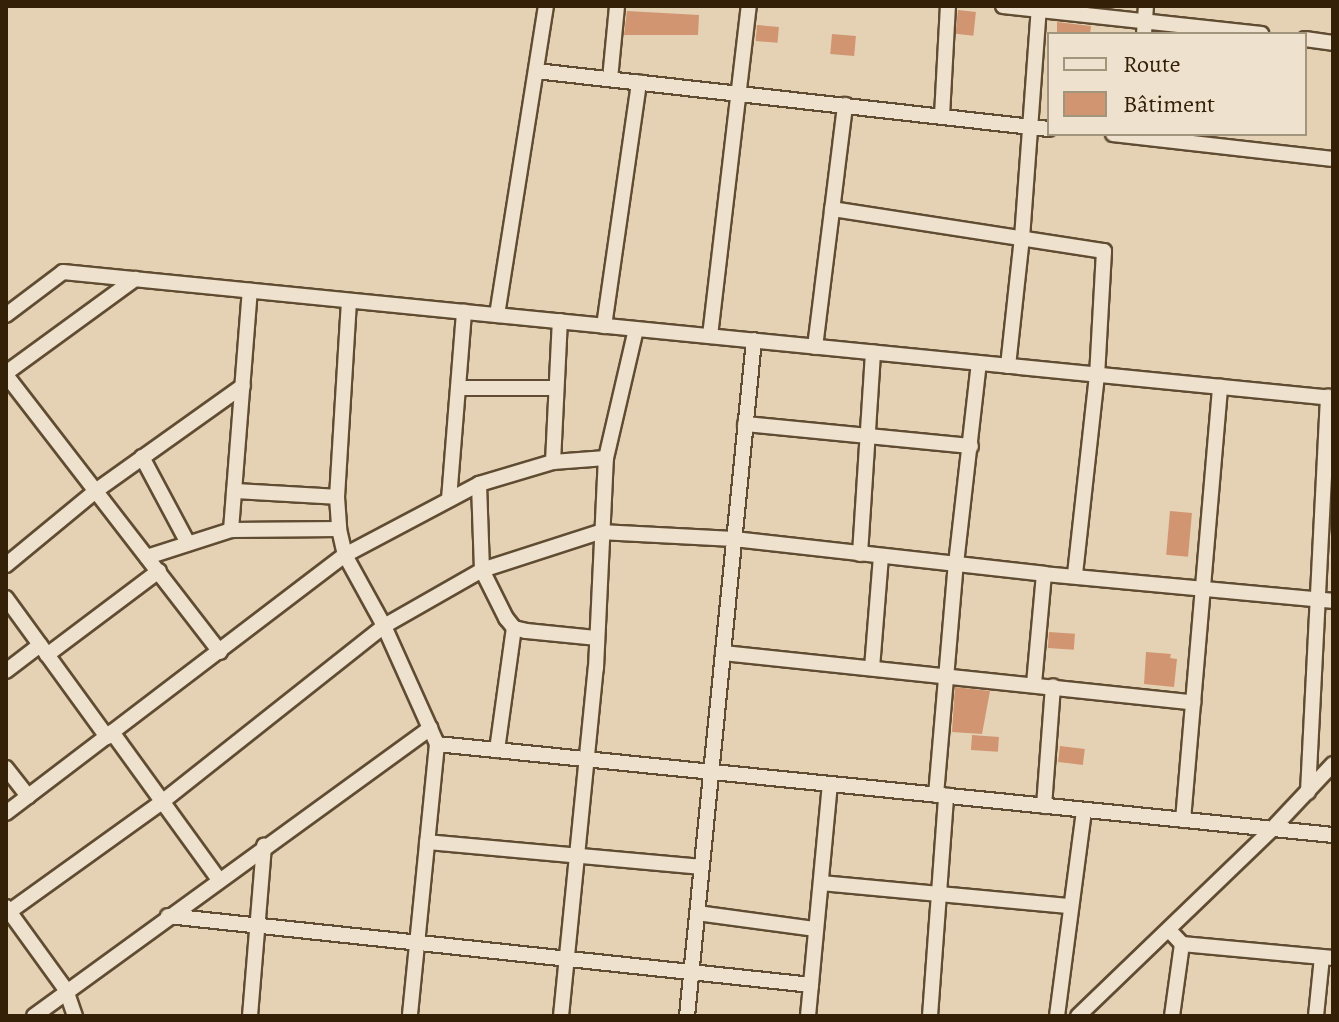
<!DOCTYPE html>
<html>
<head>
<meta charset="utf-8">
<style>
  body { margin:0 }
  #map { position:relative; width:1339px; height:1022px; overflow:hidden; background:#e5d2b4; font-family:Alegreya,serif }
  div>[style] { position:absolute }
  .building>* { inset:0; background:#d19572; transform-origin:0 0 }
  .roads { filter:drop-shadow(2px 0 #604c32) drop-shadow(-2px 0 #604c32) drop-shadow(0 2px #604c32) drop-shadow(0 -2px #604c32) }
  .street>* { height:14px; margin:-7px; padding:0 7px; transform-origin:7px; border-radius:7px; background:#eee2ce }
  span { translate:-50% -50%; white-space:nowrap; text-align:center; line-height:1.15; -webkit-text-stroke:8px #eee2ce; paint-order:stroke }
  .frame { position:absolute; inset:0; border:8px solid #332007; pointer-events:none }
  .legend { position:absolute; left:1047px; top:32px; width:260px; height:104px; box-sizing:border-box; background:#eee2ce; border:2px solid #a3947e; margin:0; padding:10px 14px; list-style:none; font-size:24px; color:#332007 }
  .legend li { display:flex; align-items:center; gap:16px; height:40px }
  .legend b { width:40px; border:2px solid #a3947e }
</style>
</head>
<body>
<div id="map">
  <div class="building">
    <div style="left:958px;top:10px;width:18px;height:24px;rotate:6deg"></div>
    <div style="clip-path:polygon(627px 11px,699px 15px,698px 35px,624px 35px)"></div>
    <div style="clip-path:polygon(1057px 22px,1091px 26px,1090px 34px,1057px 34px)"></div>
    <div style="left:757px;top:25px;width:22px;height:16px;rotate:5deg"></div>
    <div style="left:832px;top:34px;width:24px;height:20px;rotate:5deg"></div>
    <div style="left:1170px;top:511px;width:22px;height:44px;rotate:5deg"></div>
    <div style="left:1049px;top:632px;width:26px;height:16px;rotate:4deg"></div>
    <div style="clip-path:polygon(1146px 652px,1171px 654px,1170px 658px,1177px 659px,1174px 687px,1144px 684px)"></div>
    <div style="clip-path:polygon(955px 687px,990px 691px,982px 734px,952px 732px)"></div>
    <div style="left:972px;top:735px;width:27px;height:15px;rotate:4deg"></div>
    <div style="left:1060px;top:746px;width:25px;height:16px;rotate:7deg"></div>
  </div>
  <div class="roads">
    <div class="street">
      <div style="left:1003px;top:6px;width:260px;rotate:6.2deg"></div>
      <div style="left:1144px;top:34px;width:28px;rotate:-86deg"></div>
      <div style="left:1305px;top:39px;width:28px;rotate:8deg"></div>
      <div style="left:536px;top:71px;width:516px;rotate:6.45deg"></div>
      <div style="left:610px;top:79px;width:73px;rotate:-84.5deg"></div>
      <div style="left:942px;top:116px;width:110px;rotate:-86.9deg"></div>
      <div style="left:1113px;top:134px;width:221px;rotate:6.5deg"></div>
      <div style="left:832px;top:209px;width:275px;rotate:8.8deg"></div>
      <div style="left:1104px;top:251px;width:124px;rotate:93.2deg"></div>
      <div style="left:1097px;top:375px;width:201px;rotate:96.3deg"></div>
      <div style="left:349px;top:301px;width:196px;rotate:93.5deg"></div>
      <div style="left:337px;top:497px;width:32px;rotate:86deg"></div>
      <div style="left:339px;top:529px;width:27px;rotate:77deg"></div>
      <div style="left:345px;top:555px;width:81px;rotate:61.2deg"></div>
      <div style="left:384px;top:626px;width:129px;rotate:65.8deg"></div>
      <div style="left:437px;top:744px;width:273px;rotate:95.7deg"></div>
      <div style="left:6px;top:315px;width:71px;rotate:-37deg"></div>
      <div style="left:63px;top:272px;width:1276px;rotate:5.67deg"></div>
      <div style="left:497px;top:315px;width:313px;rotate:-81deg"></div>
      <div style="left:604px;top:326px;width:246px;rotate:-81.8deg"></div>
      <div style="left:710px;top:336px;width:332px;rotate:-83.3deg"></div>
      <div style="left:815px;top:347px;width:244px;rotate:-82.9deg"></div>
      <div style="left:1008px;top:366px;width:129px;rotate:-83.8deg"></div>
      <div style="left:1022px;top:238px;width:233px;rotate:-85.8deg"></div>
      <div style="left:6px;top:373px;width:160px;rotate:-36.1deg"></div>
      <div style="left:6px;top:375px;width:350px;rotate:52.3deg"></div>
      <div style="left:458px;top:388px;width:98px"></div>
      <div style="left:745px;top:424px;width:227px;rotate:5.6deg"></div>
      <div style="left:142px;top:457px;width:98px;rotate:61.9deg"></div>
      <div style="left:553px;top:462px;width:141px;rotate:-87.2deg"></div>
      <div style="left:479px;top:484px;width:86px;rotate:88deg"></div>
      <div style="left:482px;top:570px;width:54px;rotate:63.4deg"></div>
      <div style="left:506px;top:618px;width:13px;rotate:51deg"></div>
      <div style="left:514px;top:628px;width:12px;rotate:14deg"></div>
      <div style="left:526px;top:631px;width:70px;rotate:5.7deg"></div>
      <div style="left:234px;top:491px;width:103px;rotate:3.3deg"></div>
      <div style="left:449px;top:499px;width:188px;rotate:-85.4deg"></div>
      <div style="left:231px;top:530px;width:240px;rotate:-85.5deg"></div>
      <div style="left:860px;top:554px;width:202px;rotate:-86.3deg"></div>
      <div style="left:147px;top:557px;width:88px;rotate:-17.8deg"></div>
      <div style="left:231px;top:530px;width:108px;rotate:-0.5deg"></div>
      <div style="left:6px;top:565px;width:118px;rotate:-39.5deg"></div>
      <div style="left:97px;top:490px;width:179px;rotate:-35.5deg"></div>
      <div style="left:6px;top:598px;width:172px;rotate:54deg"></div>
      <div style="left:723px;top:653px;width:473px;rotate:6deg"></div>
      <div style="left:47px;top:655px;width:140px;rotate:-36.9deg"></div>
      <div style="left:872px;top:668px;width:111px;rotate:-85.4deg"></div>
      <div style="left:6px;top:671px;width:43px;rotate:-37.4deg"></div>
      <div style="left:1034px;top:684px;width:110px;rotate:-84.8deg"></div>
      <div style="left:112px;top:732px;width:183px;rotate:54.1deg"></div>
      <div style="left:437px;top:744px;width:901px;rotate:5.8deg"></div>
      <div style="left:497px;top:750px;width:123px;rotate:-82.1deg"></div>
      <div style="left:6px;top:768px;width:36px;rotate:52deg"></div>
      <div style="left:1308px;top:792px;width:396px;rotate:-87.1deg"></div>
      <div style="left:936px;top:795px;width:232px;rotate:-85.1deg"></div>
      <div style="left:956px;top:564px;width:202px;rotate:-83.5deg"></div>
      <div style="left:1044px;top:806px;width:120px;rotate:-85.7deg"></div>
      <div style="left:6px;top:813px;width:426px;rotate:-37.3deg"></div>
      <div style="left:345px;top:555px;width:152px;rotate:-27.9deg"></div>
      <div style="left:479px;top:484px;width:77px;rotate:-16.6deg"></div>
      <div style="left:553px;top:462px;width:53px;rotate:-4.3deg"></div>
      <div style="left:606px;top:458px;width:132px;rotate:-76.9deg"></div>
      <div style="left:1183px;top:820px;width:435px;rotate:-85.1deg"></div>
      <div style="left:427px;top:842px;width:275px;rotate:5.2deg"></div>
      <div style="left:821px;top:883px;width:251px;rotate:5.3deg"></div>
      <div style="left:6px;top:907px;width:102px;rotate:54.1deg"></div>
      <div style="left:66px;top:990px;width:28px;rotate:71deg"></div>
      <div style="left:697px;top:913px;width:120px;rotate:7.7deg"></div>
      <div style="left:6px;top:914px;width:192px;rotate:-35.7deg"></div>
      <div style="left:162px;top:802px;width:283px;rotate:-38.4deg"></div>
      <div style="left:384px;top:626px;width:113px;rotate:-29.7deg"></div>
      <div style="left:482px;top:570px;width:124px;rotate:-17.9deg"></div>
      <div style="left:600px;top:532px;width:134px;rotate:3deg"></div>
      <div style="left:734px;top:539px;width:312px;rotate:6.4deg"></div>
      <div style="left:1044px;top:574px;width:290px;rotate:5.3deg"></div>
      <div style="left:168px;top:916px;width:647px;rotate:6.12deg"></div>
      <div style="left:1169px;top:930px;width:19px;rotate:47deg"></div>
      <div style="left:1182px;top:944px;width:152px;rotate:5.3deg"></div>
      <div style="left:34px;top:1016px;width:490px;rotate:-36deg"></div>
      <div style="left:250px;top:1016px;width:171px;rotate:-85.3deg"></div>
      <div style="left:561px;top:1016px;width:350px;rotate:-84.3deg"></div>
      <div style="left:596px;top:668px;width:210px;rotate:-87.3deg"></div>
      <div style="left:687px;top:1016px;width:679px;rotate:-84.34deg"></div>
      <div style="left:808px;top:1016px;width:233px;rotate:-84.6deg"></div>
      <div style="left:930px;top:1016px;width:221px;rotate:-85.8deg"></div>
      <div style="left:1057px;top:1016px;width:207px;rotate:-82.5deg"></div>
      <div style="left:1078px;top:1016px;width:269px;rotate:-43.9deg"></div>
      <div style="left:1272px;top:829px;width:89px;rotate:-46.8deg"></div>
      <div style="left:1172px;top:1016px;width:73px;rotate:-82.1deg"></div>
      <div style="left:1316px;top:1016px;width:59px;rotate:-84.2deg"></div>
    </div>
  </div>
  <div class="frame"></div>
  <ul class="legend">
  <li><b style="height:10px;background:#eee2ce"></b>Route</li>
  <li><b style="height:22px;background:#d19572"></b>Bâtiment</li>
  </ul>
</div>
</body>
</html>
